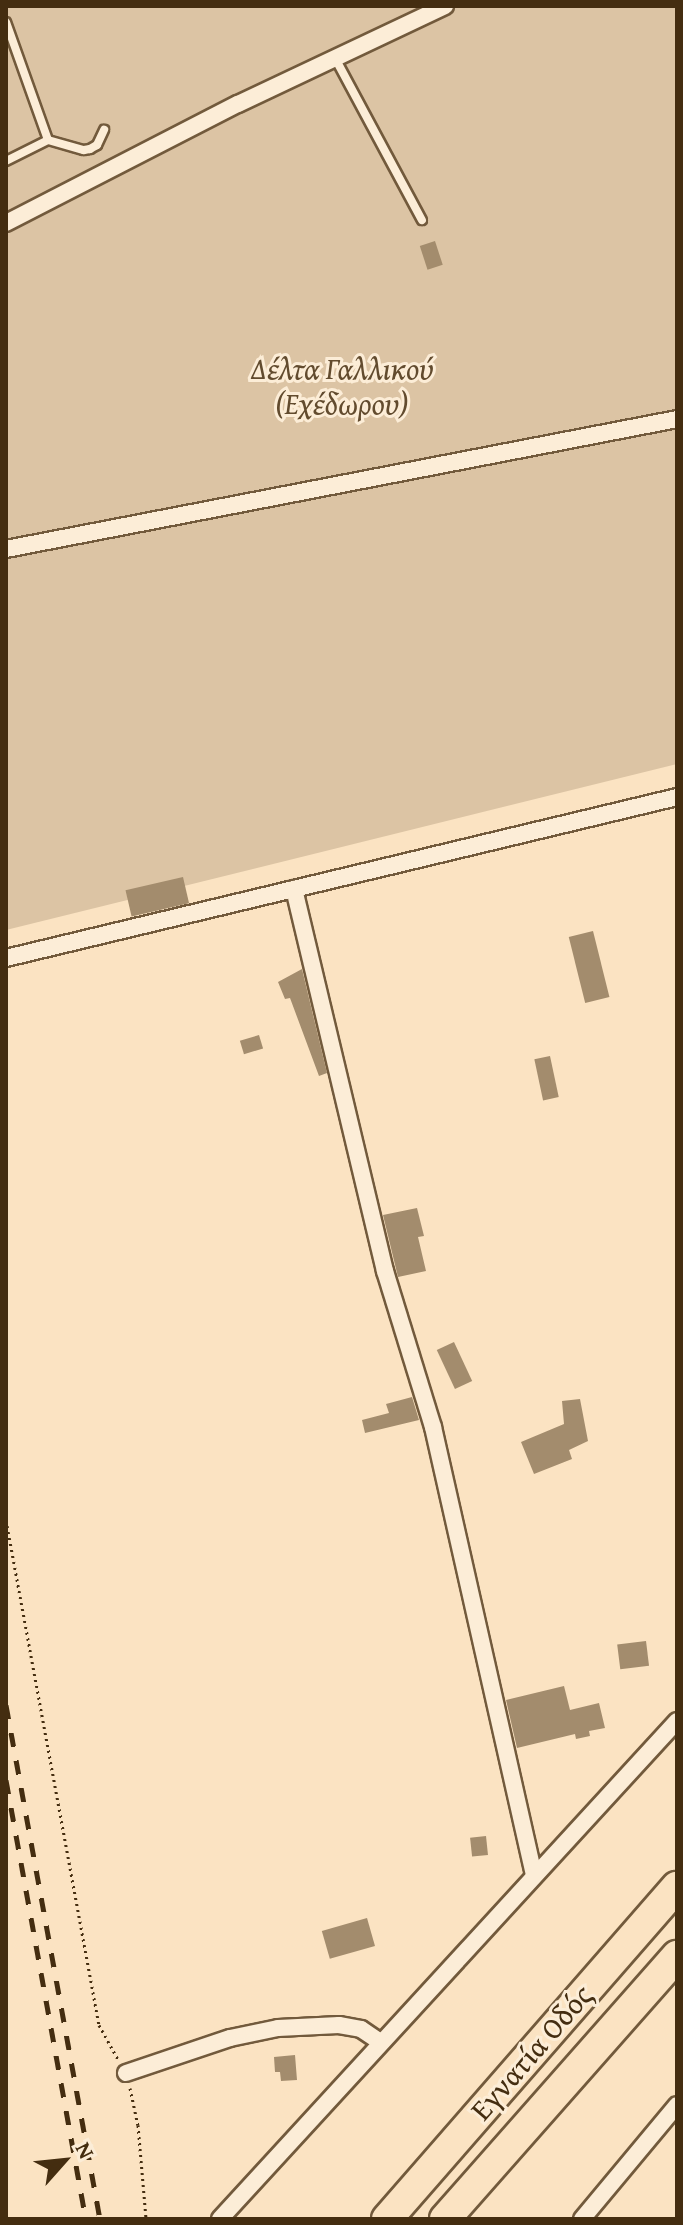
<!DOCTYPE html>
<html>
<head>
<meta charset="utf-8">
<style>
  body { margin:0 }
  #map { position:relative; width:683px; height:2225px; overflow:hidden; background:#fbe3c2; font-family:"Gentium Book Plus",serif }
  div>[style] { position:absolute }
  .green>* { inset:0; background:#dcc4a4 }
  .building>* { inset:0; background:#a38c6d; transform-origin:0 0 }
  .path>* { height:3px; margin-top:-1.5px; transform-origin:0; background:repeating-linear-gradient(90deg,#442d10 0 2px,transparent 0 6px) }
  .roads { filter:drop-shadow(2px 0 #725a3c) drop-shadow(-2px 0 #725a3c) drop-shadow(0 2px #725a3c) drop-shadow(0 -2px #725a3c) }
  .service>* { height:8px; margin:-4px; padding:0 4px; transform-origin:4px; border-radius:4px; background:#fcedd7 }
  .minor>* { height:16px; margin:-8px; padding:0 8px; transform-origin:8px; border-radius:8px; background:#fcedd7 }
  .motorway>* { height:30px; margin:-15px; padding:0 15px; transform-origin:15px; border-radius:15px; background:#fbe3c2 }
  .rail>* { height:5px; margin-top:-2.5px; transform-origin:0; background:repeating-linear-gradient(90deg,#442d10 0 14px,transparent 0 28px) }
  span { translate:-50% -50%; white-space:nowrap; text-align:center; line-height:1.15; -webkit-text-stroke:6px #fcedd7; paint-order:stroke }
  .park-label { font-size:30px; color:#624b2e; font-style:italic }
  .street-label { font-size:30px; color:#442d10 }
  .frame { position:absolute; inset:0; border:8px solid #442d10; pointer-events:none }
  .north { position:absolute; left:24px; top:2121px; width:80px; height:80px; -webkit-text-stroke:6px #fcedd7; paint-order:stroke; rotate:63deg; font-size:22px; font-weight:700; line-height:32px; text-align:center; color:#442d10 }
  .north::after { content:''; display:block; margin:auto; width:28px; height:36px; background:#442d10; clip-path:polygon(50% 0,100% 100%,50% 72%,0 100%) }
</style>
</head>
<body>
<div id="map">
  <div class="green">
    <div style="clip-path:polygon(6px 6px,677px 6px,677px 764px,6px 930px)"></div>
  </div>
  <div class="building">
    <div style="left:435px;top:241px;width:25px;height:16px;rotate:72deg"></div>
    <div style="left:183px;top:877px;width:27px;height:59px;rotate:77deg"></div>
    <div style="left:593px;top:931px;width:68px;height:25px;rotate:76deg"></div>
    <div style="clip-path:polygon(302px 969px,327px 1073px,319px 1076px,290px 998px,285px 999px,278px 982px)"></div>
    <div style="left:259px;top:1035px;width:14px;height:20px;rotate:73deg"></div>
    <div style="left:550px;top:1056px;width:42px;height:16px;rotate:78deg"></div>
    <div style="clip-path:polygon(417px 1208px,424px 1236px,418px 1237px,426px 1271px,398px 1277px,383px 1215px)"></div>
    <div style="left:454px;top:1342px;width:43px;height:19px;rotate:65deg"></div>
    <div style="clip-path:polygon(412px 1397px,419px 1420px,365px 1433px,362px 1420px,389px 1413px,386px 1404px)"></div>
    <div style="clip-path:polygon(580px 1399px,588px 1441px,569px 1450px,572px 1459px,534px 1474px,521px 1442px,564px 1424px,562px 1401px)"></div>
    <div style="left:646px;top:1641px;width:25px;height:29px;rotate:83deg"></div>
    <div style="clip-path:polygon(564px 1686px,570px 1710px,599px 1703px,605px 1728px,589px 1731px,590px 1736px,576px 1739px,575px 1734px,517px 1748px,506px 1700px)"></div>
    <div style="left:486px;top:1836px;width:19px;height:16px;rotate:84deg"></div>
    <div style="left:367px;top:1918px;width:29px;height:47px;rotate:74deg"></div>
    <div style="clip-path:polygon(295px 2055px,297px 2080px,281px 2081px,280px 2072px,275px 2072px,274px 2057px)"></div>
  </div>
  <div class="path">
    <div style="left:6px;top:1520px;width:513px;rotate:79.57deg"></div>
    <div style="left:99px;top:2025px;width:39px;rotate:61deg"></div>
    <div style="left:130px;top:2088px;width:38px;rotate:78deg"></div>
    <div style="left:138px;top:2125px;width:94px;rotate:85.1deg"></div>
  </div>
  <div class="roads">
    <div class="service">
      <div style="left:6px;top:22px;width:125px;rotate:70.4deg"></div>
      <div style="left:335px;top:58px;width:184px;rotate:61.8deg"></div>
      <div style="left:6px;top:161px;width:47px;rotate:-26.6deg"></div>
      <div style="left:48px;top:140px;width:37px;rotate:16deg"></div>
      <div style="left:84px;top:150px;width:6px;rotate:-9deg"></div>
      <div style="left:90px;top:149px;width:8px;rotate:-30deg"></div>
      <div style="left:97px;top:145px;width:17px;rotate:-65deg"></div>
    </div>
    <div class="minor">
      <div style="left:6px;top:223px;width:261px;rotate:-27.2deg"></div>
      <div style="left:238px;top:104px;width:229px;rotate:-25.3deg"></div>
      <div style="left:6px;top:549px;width:683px;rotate:-10.96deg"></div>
      <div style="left:294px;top:889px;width:393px;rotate:76.6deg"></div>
      <div style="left:385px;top:1271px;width:163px;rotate:72.9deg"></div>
      <div style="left:433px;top:1427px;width:458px;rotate:77.3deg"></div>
      <div style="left:6px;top:958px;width:690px;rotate:-13.49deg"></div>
      <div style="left:126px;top:2073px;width:110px;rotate:-18.6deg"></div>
      <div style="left:230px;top:2038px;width:49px;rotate:-11.8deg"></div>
      <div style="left:278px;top:2028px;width:61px;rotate:-2.8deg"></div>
      <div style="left:339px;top:2025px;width:22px;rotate:10deg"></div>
      <div style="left:361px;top:2029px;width:23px;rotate:34deg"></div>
      <div style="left:220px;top:2219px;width:676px;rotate:-47.46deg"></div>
      <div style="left:582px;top:2219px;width:148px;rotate:-50.2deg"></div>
    </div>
    <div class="motorway">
      <div style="left:387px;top:2219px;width:441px;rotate:-48.9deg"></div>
      <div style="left:445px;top:2219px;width:351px;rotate:-48.6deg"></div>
    </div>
  </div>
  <div class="rail">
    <div style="left:6px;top:1705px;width:523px;rotate:79.64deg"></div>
    <div style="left:6px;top:1780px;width:446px;rotate:79.7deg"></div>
  </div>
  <div class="park-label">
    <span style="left:342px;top:385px">Δέλτα Γαλλικού<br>(Εχέδωρου)</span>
  </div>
  <div class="street-label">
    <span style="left:531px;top:2052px;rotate:-49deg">Εγνατία Οδός</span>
  </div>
  <div class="frame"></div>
  <div class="north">N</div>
</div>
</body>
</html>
